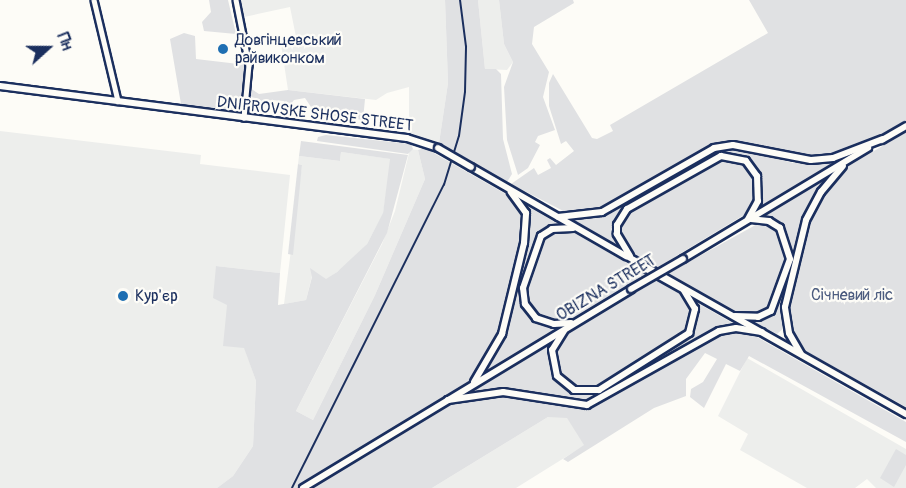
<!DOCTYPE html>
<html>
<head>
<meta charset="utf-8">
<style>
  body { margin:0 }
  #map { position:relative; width:906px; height:488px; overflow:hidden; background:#fdfcf7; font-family:Pangolin,sans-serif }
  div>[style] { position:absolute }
  .built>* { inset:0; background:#edeeec }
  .green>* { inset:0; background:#e0e1e3 }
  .roads { filter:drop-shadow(2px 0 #1b2f5e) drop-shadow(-2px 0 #1b2f5e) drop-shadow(0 2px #1b2f5e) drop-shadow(0 -2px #1b2f5e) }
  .tertiary>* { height:4.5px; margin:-2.25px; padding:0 2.25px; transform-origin:2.25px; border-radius:2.25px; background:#fdfcf7 }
  .primary>* { height:6px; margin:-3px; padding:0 3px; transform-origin:3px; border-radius:3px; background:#fdfcf7 }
  .rail>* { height:1.5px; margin:-0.75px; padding:0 0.75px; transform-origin:0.75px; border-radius:0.75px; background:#1b2f5e }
  .bridges { filter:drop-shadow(2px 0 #1b2f5e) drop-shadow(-2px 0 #1b2f5e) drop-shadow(0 2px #1b2f5e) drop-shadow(0 -2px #1b2f5e) }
  .primary-bridge>* { height:6px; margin:-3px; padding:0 3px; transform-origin:3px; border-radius:3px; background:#fdfcf7 }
  .dots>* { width:16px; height:16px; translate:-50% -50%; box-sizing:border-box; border:3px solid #fdfcf7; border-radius:50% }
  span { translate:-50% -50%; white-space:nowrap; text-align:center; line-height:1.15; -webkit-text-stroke:4.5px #fdfcf7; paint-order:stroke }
  .poi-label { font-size:16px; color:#1b2f5e }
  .left { translate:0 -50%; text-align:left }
  .street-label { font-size:16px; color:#1b2f5e }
  .park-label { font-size:16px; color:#4c5c7f }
  .north { position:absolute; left:18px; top:18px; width:60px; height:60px; -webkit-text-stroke:4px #fdfcf7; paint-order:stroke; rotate:69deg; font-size:16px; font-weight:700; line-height:24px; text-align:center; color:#1b2f5e }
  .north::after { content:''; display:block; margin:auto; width:21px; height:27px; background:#1b2f5e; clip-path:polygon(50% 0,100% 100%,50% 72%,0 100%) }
</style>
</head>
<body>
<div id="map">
  <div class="built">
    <div style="clip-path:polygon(240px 0,445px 0,448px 83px,439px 143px,409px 134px,409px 87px,387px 93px,376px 100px,288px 90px,281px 44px,296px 37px,290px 7px,244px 17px)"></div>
    <div style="clip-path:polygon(478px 0,499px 0,504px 44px,513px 62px,507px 70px,485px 69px)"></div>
    <div style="clip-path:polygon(0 131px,201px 155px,200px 164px,290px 175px,280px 273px,216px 266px,256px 381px,253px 446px,233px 476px,217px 488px,0 488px)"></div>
    <div style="clip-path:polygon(410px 149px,418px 150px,425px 179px,375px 295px,313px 420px,296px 411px,382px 244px,395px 211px)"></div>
    <div style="clip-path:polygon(341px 152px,391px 159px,383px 214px,367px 244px,349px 263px,326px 280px,312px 276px,306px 300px,284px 304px,302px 165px,298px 164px,299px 156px,340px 161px)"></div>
    <div style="clip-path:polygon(747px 358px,906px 449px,906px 488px,876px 488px,867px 479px,855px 488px,807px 488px,740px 450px,748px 434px,718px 416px)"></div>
    <div style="clip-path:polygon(548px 417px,567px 417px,585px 445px,516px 488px,432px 488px)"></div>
  </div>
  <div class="green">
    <div style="clip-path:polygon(209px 0,228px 0,236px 34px,204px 31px,202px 22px,211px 12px)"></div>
    <div style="clip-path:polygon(445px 0,478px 0,485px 69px,496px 69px,501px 74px,503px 139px,512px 174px,507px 182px,439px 143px,448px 83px)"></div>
    <div style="clip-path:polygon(499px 0,573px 0,574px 3px,534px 27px,532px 44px,549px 72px,543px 97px,555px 130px,538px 136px,535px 142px,540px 145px,528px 168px,518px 175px,507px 140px,504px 87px,513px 62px,504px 44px)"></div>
    <div style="clip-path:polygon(749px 0,906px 0,906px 120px,866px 144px,832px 156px,793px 156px,733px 142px,713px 145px,603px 209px,573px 216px,511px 184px,534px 168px,538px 175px,551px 168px,547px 160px,550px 158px,556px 165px,574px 151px,566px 141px,561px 144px,549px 106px,549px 83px,553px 74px,592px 138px,597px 139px,613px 131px,610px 125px,768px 33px)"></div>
    <div style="clip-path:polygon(184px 33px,195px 36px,196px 59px,247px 65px,241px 111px,181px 104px,170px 39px)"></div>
    <div style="clip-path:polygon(250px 88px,259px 94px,288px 90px,365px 99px,363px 120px,315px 113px,305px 98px,294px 100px,287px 109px,283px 108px,284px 101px,271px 100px,270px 106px,248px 104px)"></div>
    <div style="clip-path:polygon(906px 132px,906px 407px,800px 348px,789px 328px,787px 307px,809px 222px,826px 191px,842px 170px)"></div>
    <div style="clip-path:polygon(326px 135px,411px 144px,413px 149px,408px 154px,317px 141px,318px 137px)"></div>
    <div style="clip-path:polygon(301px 141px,408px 155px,387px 233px,296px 411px,313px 420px,375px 295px,425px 179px,418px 150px,425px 148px,906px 422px,906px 442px,749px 356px,740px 371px,726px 364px,704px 408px,690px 397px,691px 389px,703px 382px,717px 359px,705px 353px,686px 379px,686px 396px,654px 408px,568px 462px,563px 459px,584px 445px,567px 418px,548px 417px,432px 488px,217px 488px,233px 476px,253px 446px,256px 381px,244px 348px,223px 346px,227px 305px,213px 298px,216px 266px,280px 273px,278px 305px,306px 300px,312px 277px,310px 268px,326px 279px,337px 272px,367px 244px,383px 213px,390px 159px,341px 152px,340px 161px,299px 156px)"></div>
    <div style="clip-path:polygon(731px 147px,793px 163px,842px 158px,757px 209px,763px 185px,755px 165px,736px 154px,714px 156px,626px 208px,615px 224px,620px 247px,574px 220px,603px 215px,707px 154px)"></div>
    <div style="clip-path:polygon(729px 157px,745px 164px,755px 177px,757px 194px,744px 215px,658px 267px,626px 249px,620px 226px,629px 212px)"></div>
    <div style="clip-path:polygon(298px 164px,302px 165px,293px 255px,288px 254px)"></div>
    <div style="clip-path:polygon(834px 173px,819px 190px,805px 220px,784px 306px,785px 327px,777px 334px,748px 319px,773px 313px,791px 260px,790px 240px,782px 227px,762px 217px)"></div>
    <div style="clip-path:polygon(761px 222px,779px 230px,788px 258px,769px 310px,758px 315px,738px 314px,667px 274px)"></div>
    <div style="clip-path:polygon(896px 449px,906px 455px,906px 465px,894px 487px,880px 478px)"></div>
  </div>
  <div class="roads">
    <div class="tertiary">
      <div style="left:94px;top:0;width:104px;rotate:76.6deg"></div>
      <div style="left:236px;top:0;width:66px;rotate:78.7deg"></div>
      <div style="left:249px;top:65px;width:53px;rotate:95.4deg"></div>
    </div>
    <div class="primary">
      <div style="left:0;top:86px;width:410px;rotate:7.3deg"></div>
      <div style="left:407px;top:138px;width:33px;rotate:18deg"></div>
      <div style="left:882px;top:140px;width:28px;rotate:-30deg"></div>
      <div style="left:471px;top:167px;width:179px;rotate:29.9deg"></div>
      <div style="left:558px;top:217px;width:44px;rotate:-6.5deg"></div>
      <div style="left:602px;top:212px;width:129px;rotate:-29.7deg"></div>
      <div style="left:714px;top:148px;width:19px;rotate:-9deg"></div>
      <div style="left:733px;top:145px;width:79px;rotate:10.9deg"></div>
      <div style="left:811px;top:160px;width:22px;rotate:-5deg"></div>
      <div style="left:833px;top:158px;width:53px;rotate:-20.8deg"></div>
      <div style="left:625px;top:255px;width:323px;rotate:29.5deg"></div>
      <div style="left:630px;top:256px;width:26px;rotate:-121deg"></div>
      <div style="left:617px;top:234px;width:9px;rotate:-90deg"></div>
      <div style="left:617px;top:225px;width:19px;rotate:-58deg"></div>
      <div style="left:627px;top:209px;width:108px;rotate:-29.4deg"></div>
      <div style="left:721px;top:156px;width:25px;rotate:11deg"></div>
      <div style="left:746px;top:161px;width:19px;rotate:54deg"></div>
      <div style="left:757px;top:176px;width:25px;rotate:88deg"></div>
      <div style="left:758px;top:201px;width:21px;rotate:119deg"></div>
      <div style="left:683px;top:259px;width:216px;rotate:-31deg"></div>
      <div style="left:634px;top:262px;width:62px;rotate:29.1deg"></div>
      <div style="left:735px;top:316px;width:23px;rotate:2deg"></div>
      <div style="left:758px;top:317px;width:14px;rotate:-25deg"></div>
      <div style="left:771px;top:311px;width:55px;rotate:-69.9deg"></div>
      <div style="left:790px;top:259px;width:33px;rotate:-108deg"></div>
      <div style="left:780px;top:228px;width:13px;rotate:-148deg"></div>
      <div style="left:769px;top:221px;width:18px;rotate:-174deg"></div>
      <div style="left:571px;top:323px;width:17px;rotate:177deg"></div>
      <div style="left:554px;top:324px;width:19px;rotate:-162deg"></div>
      <div style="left:536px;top:318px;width:18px;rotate:-128deg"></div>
      <div style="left:525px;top:304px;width:16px;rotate:-97deg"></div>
      <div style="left:523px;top:288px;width:55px;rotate:-70.9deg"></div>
      <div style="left:541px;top:236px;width:13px;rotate:-32deg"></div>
      <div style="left:552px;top:229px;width:21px;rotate:-3deg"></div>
      <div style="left:564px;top:331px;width:22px;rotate:122deg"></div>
      <div style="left:552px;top:350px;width:26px;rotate:79deg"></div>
      <div style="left:557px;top:376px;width:22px;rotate:39deg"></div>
      <div style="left:574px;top:390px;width:25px"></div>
      <div style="left:599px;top:390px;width:107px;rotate:-32.3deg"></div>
      <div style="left:689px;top:333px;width:25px;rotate:-76deg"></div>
      <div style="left:695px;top:309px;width:21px;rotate:-121deg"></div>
      <div style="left:801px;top:354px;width:24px;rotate:-120deg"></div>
      <div style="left:789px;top:333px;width:26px;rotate:-99deg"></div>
      <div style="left:785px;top:307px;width:89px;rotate:-76.4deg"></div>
      <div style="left:806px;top:220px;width:32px;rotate:-62deg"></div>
      <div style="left:821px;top:192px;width:34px;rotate:-50deg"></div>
      <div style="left:474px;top:382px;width:56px;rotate:-59.7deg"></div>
      <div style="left:502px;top:334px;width:94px;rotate:-76.4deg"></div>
      <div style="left:524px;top:243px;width:30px;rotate:-86deg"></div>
      <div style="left:526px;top:213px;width:26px;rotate:-126deg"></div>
      <div style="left:448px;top:400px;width:56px;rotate:-8.3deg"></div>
      <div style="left:503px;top:392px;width:85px;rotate:8.8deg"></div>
      <div style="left:587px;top:405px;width:151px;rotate:-29.3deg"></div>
      <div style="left:719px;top:331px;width:17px;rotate:-10deg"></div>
      <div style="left:736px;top:328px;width:26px;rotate:9deg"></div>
      <div style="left:303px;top:488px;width:384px;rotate:-31.2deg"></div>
    </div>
  </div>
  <div class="rail">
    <div style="left:292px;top:488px;width:339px;rotate:-63.4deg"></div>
    <div style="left:444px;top:185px;width:51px;rotate:-73deg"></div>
    <div style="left:459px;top:136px;width:44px;rotate:-82.2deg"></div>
    <div style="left:465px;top:92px;width:45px;rotate:-88.7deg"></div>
    <div style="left:466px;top:47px;width:47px;rotate:-97.3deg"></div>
  </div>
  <div class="bridges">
    <div class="primary-bridge">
      <div style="left:438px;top:148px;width:38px;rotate:30deg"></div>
      <div style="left:631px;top:289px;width:60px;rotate:-30deg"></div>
    </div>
  </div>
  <div class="dots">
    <div style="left:223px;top:49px;background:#1f6fb2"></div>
    <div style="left:123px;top:296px;background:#1f6fb2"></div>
  </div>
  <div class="poi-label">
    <span class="left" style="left:235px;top:49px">Довгінцевський<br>райвиконком</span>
    <span class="left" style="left:135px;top:296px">Кур'єр</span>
  </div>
  <div class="street-label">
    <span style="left:315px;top:114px;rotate:7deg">DNIPROVSKE SHOSE STREET</span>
    <span style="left:606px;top:288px;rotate:-31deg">OBIZNA STREET</span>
  </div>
  <div class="park-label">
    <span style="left:852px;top:295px">Січневий ліс</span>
  </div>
  <div class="north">Пн</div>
</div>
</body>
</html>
